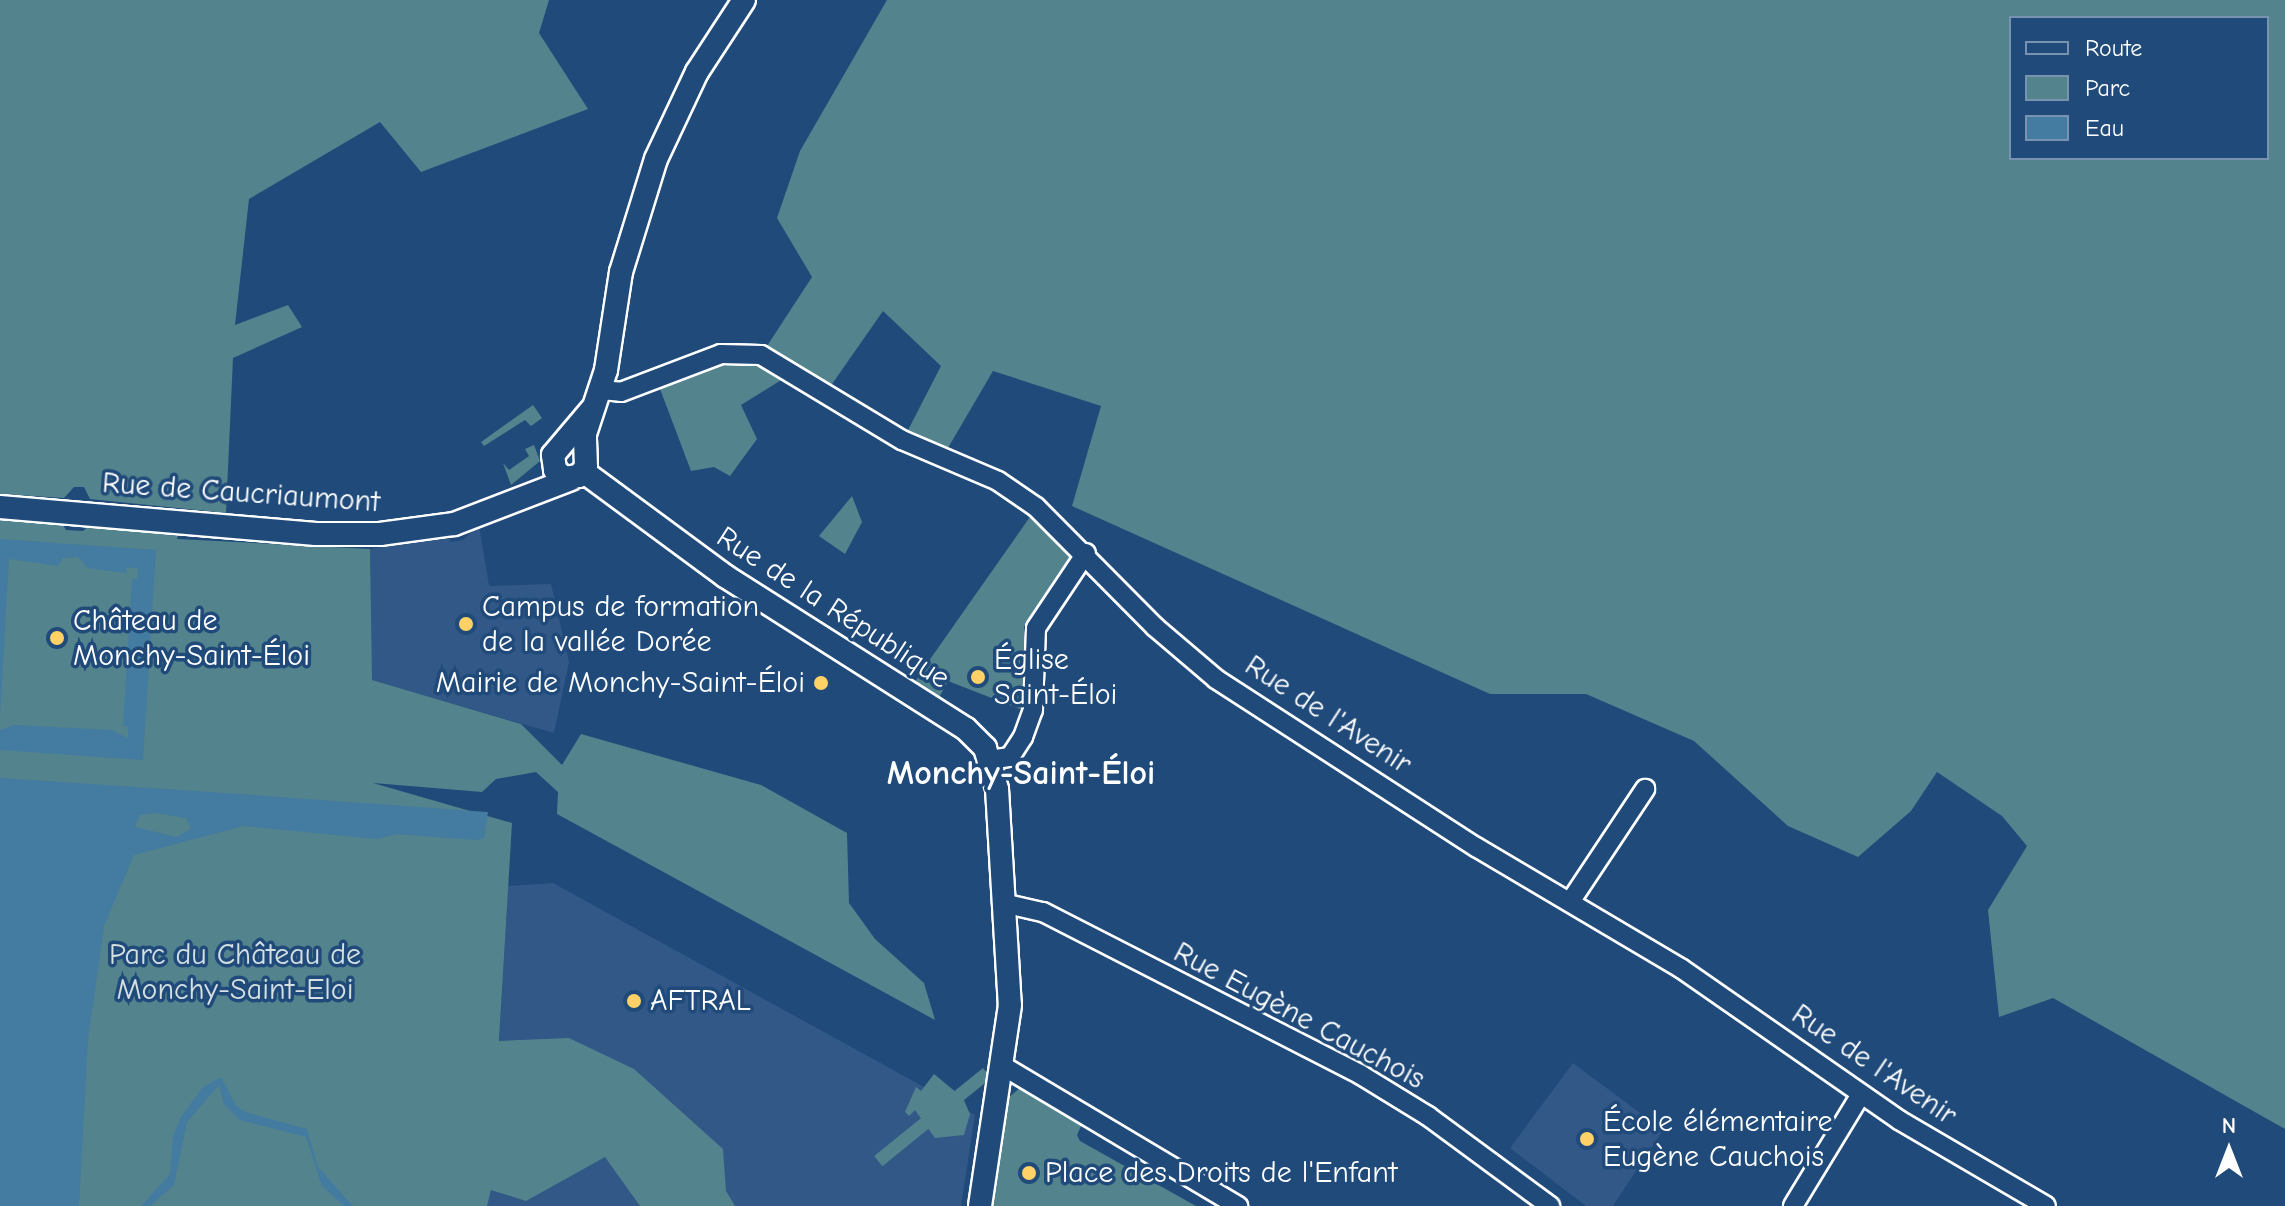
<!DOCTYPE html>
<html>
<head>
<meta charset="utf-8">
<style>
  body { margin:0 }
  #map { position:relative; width:2285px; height:1206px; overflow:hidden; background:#1f4a7a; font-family:"Comic Neue",sans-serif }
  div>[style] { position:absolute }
  .built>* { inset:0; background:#325888 }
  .green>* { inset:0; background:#53838d; transform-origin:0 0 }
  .water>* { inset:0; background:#447ba0 }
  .roads { filter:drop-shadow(2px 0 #fff) drop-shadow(-2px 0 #fff) drop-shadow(0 2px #fff) drop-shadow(0 -2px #fff) }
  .minor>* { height:18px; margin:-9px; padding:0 9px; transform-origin:9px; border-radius:9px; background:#1f4a7a }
  .tertiary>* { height:22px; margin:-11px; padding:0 11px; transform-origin:11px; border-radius:11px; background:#1f4a7a }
  .dots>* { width:22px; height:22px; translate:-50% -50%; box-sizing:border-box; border:4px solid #1f4a7a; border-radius:50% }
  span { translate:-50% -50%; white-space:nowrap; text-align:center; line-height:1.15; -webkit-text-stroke:7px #1f4a7a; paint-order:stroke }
  .street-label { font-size:30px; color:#fff }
  .poi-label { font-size:30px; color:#fff }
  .left { translate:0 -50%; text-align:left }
  .right { translate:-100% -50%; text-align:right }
  .park-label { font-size:30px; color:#d4e0e2 }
  .quarter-label { font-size:34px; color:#fff; font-weight:700 }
  .legend { position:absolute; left:2009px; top:16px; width:260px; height:144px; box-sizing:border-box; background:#1f4a7a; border:2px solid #7992af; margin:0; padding:10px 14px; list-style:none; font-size:24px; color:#fff }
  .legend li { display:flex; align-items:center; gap:16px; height:40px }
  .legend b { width:40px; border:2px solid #7992af }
  .north { position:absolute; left:2189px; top:1110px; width:80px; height:80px; -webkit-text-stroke:6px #1f4a7a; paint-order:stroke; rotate:0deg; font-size:22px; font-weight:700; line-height:32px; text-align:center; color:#fff }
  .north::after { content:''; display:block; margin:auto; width:28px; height:36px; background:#fff; clip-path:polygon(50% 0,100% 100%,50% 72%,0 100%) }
</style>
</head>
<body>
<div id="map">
  <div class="built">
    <div style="clip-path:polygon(479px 525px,489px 586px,551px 584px,569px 662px,554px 733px,371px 680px,370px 549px,449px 537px,451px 542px,463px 540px)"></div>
    <div style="clip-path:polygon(553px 883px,975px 1115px,961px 1206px,481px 1206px,494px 1135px,508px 886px)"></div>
    <div style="clip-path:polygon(1573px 1063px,1663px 1130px,1613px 1206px,1586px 1206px,1510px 1148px)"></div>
  </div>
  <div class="green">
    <div style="clip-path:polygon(0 0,549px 0,539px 33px,588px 109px,421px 172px,380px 122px,249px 199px,235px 325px,288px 305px,302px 327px,233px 358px,226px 513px,90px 499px,84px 487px,74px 487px,64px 498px,0 494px)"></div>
    <div style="clip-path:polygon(evenodd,887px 0,2285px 0,2285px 1129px,2053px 998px,1999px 1017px,1988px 910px,2027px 846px,2002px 816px,1937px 772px,1911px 811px,1858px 857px,1788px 826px,1694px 741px,1586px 694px,1490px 694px,1072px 506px,1101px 406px,993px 371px,945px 453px,907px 432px,941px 366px,883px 311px,830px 387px,767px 346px,812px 277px,777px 218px,800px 151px,887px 0,2011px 18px,2267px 18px,2267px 158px,2011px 158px,2011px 18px)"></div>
    <div style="clip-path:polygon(724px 357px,767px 363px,783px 379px,741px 405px,757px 439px,730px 476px,714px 467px,691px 471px,657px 381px)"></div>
    <div style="clip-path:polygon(533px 405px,542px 418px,531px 426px,525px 420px,484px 446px,481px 442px)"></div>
    <div style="clip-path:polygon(534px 445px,540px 461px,511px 485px,503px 463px,509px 470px,529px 456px,525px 449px)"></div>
    <div style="clip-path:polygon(852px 496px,862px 522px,845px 554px,819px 536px)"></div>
    <div style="clip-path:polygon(1032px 514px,1073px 556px,1024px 627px,1025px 711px,948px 681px,936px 703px,912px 689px,919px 675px)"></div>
    <div style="clip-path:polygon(0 515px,58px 517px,66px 530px,83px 531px,94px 521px,179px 529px,177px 539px,370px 549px,372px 680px,521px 724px,562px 765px,581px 734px,761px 785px,847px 833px,849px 903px,875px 939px,924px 983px,935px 1020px,557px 814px,558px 792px,536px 772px,496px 779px,482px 792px,373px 783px,512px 823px,499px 1041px,569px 1038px,634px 1069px,723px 1149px,726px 1191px,735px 1206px,640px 1206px,605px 1157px,526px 1201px,491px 1190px,487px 1206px,0 1206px)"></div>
    <div style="left:983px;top:1068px;width:13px;height:140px;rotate:51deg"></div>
    <div style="clip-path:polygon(934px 1074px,963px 1098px,970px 1114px,964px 1135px,935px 1138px,915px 1110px,909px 1116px,905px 1112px,916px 1087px,921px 1091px)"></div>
    <div style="clip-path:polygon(1021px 1087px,1082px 1124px,1077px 1135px,1080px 1141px,1196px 1206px,990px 1206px,1007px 1099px)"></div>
  </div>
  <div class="water">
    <div style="clip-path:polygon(0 539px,156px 550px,143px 760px,0 750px,0 730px,14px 725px,112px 730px,128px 738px,128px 727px,123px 726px,132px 579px,137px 579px,138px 569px,127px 567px,126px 573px,87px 568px,78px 557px,63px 558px,58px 566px,9px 559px,0 718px)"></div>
    <div style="clip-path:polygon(evenodd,0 778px,195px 791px,488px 812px,484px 838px,476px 840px,397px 834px,377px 839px,244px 826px,134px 855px,104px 926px,88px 1040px,79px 1206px,0 1206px,0 778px,155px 813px,186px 818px,191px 829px,177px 837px,135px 827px,140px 815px,155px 813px)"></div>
    <div style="clip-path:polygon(221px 1077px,236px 1106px,245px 1112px,307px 1129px,318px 1167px,353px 1206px,344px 1206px,322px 1186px,306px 1137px,240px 1120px,224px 1104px,219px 1085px,187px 1122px,174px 1185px,150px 1206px,141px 1206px,170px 1174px,173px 1137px,181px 1117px,202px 1088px)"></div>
  </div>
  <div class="roads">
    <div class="minor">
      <div style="left:600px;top:390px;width:21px;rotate:5deg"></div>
      <div style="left:621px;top:392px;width:107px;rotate:-20.8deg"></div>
      <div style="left:721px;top:354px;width:40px;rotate:1.4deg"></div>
      <div style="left:761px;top:355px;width:165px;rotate:31.1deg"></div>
      <div style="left:902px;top:440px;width:104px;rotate:23.1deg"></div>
      <div style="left:998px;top:481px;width:46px;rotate:34.4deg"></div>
      <div style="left:1036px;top:507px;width:169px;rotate:45.2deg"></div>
      <div style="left:1155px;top:627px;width:80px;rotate:40.4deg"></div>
      <div style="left:1216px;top:679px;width:310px;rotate:32.9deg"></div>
      <div style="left:1476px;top:847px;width:239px;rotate:30.6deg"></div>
      <div style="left:1682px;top:969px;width:264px;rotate:34.8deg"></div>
      <div style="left:1899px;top:1120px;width:170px;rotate:30.3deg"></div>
      <div style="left:990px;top:760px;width:20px;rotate:-9deg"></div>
      <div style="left:1010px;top:757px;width:24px;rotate:-57deg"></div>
      <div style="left:1023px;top:737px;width:29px;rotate:-70deg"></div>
      <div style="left:1033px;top:710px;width:82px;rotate:-87.9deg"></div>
      <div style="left:1036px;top:628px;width:90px;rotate:-56.3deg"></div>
      <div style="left:1570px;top:902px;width:136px;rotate:-56.4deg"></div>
      <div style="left:1007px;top:904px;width:37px;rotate:13deg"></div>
      <div style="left:1043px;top:912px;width:357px;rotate:27.1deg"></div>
      <div style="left:1361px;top:1075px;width:79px;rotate:31.5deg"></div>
      <div style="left:1428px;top:1116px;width:152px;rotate:36.4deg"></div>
      <div style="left:1003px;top:1066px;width:274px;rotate:30.8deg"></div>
      <div style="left:1793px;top:1206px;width:131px;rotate:-58.7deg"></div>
    </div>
    <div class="tertiary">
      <div style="left:591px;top:410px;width:59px;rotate:130.2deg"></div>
      <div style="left:553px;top:455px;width:15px;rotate:82deg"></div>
      <div style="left:555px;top:470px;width:12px;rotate:42deg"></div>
      <div style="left:564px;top:478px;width:15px;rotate:-8deg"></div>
      <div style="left:579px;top:476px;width:11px;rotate:-52deg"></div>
      <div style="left:586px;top:467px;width:33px;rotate:-92deg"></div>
      <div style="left:585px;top:434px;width:67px;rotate:-71.8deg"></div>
      <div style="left:606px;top:370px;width:99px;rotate:-81.3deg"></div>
      <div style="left:621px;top:272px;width:118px;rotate:-72.8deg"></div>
      <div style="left:656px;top:159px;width:96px;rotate:-64.8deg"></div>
      <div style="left:697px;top:72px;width:86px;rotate:-56.9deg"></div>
      <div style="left:584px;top:472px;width:175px;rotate:36.4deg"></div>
      <div style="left:725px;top:576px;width:285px;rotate:32.4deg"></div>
      <div style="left:966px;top:729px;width:27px;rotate:45deg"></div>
      <div style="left:985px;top:748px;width:43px;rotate:73.7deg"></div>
      <div style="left:997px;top:789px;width:216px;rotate:86.6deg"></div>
      <div style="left:1010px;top:1005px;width:203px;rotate:98.5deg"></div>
      <div style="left:0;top:507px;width:317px;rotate:4.9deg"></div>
      <div style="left:316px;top:534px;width:64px"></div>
      <div style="left:380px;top:534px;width:75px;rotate:-7.7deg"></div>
      <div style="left:454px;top:524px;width:125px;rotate:-21deg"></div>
    </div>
  </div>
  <div class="dots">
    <div style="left:466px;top:624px;background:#ffd166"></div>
    <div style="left:57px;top:638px;background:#ffd166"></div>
    <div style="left:978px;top:677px;background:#ffd166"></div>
    <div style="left:821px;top:683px;background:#ffd166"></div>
    <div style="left:634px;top:1001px;background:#ffd166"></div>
    <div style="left:1587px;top:1139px;background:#ffd166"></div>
    <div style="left:1029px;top:1173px;background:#ffd166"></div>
  </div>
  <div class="street-label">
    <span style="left:241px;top:493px;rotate:4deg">Rue de Caucriaumont</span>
    <span style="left:833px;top:608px;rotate:33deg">Rue de la République</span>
    <span style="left:1328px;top:715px;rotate:33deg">Rue de l'Avenir</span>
    <span style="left:1299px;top:1016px;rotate:28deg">Rue Eugène Cauchois</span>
    <span style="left:1874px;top:1065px;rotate:34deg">Rue de l'Avenir</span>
  </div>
  <div class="poi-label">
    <span class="left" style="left:482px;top:624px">Campus de formation<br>de la vallée Dorée</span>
    <span class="left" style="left:73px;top:638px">Château de<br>Monchy-Saint-Éloi</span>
    <span class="left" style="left:994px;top:677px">Église<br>Saint-Éloi</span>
    <span class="right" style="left:805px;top:683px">Mairie de Monchy-Saint-Éloi</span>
    <span class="left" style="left:650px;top:1001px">AFTRAL</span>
    <span class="left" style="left:1603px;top:1139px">École élémentaire<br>Eugène Cauchois</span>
    <span class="left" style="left:1045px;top:1173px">Place des Droits de l'Enfant</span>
  </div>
  <div class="park-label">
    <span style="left:235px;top:972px">Parc du Château de<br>Monchy-Saint-Eloi</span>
  </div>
  <div class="quarter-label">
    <span style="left:1021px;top:774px">Monchy-Saint-Éloi</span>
  </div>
  <ul class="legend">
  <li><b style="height:10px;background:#1f4a7a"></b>Route</li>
  <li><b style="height:22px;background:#53838d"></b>Parc</li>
  <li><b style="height:22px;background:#447ba0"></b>Eau</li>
  </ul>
  <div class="north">N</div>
</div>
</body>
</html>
